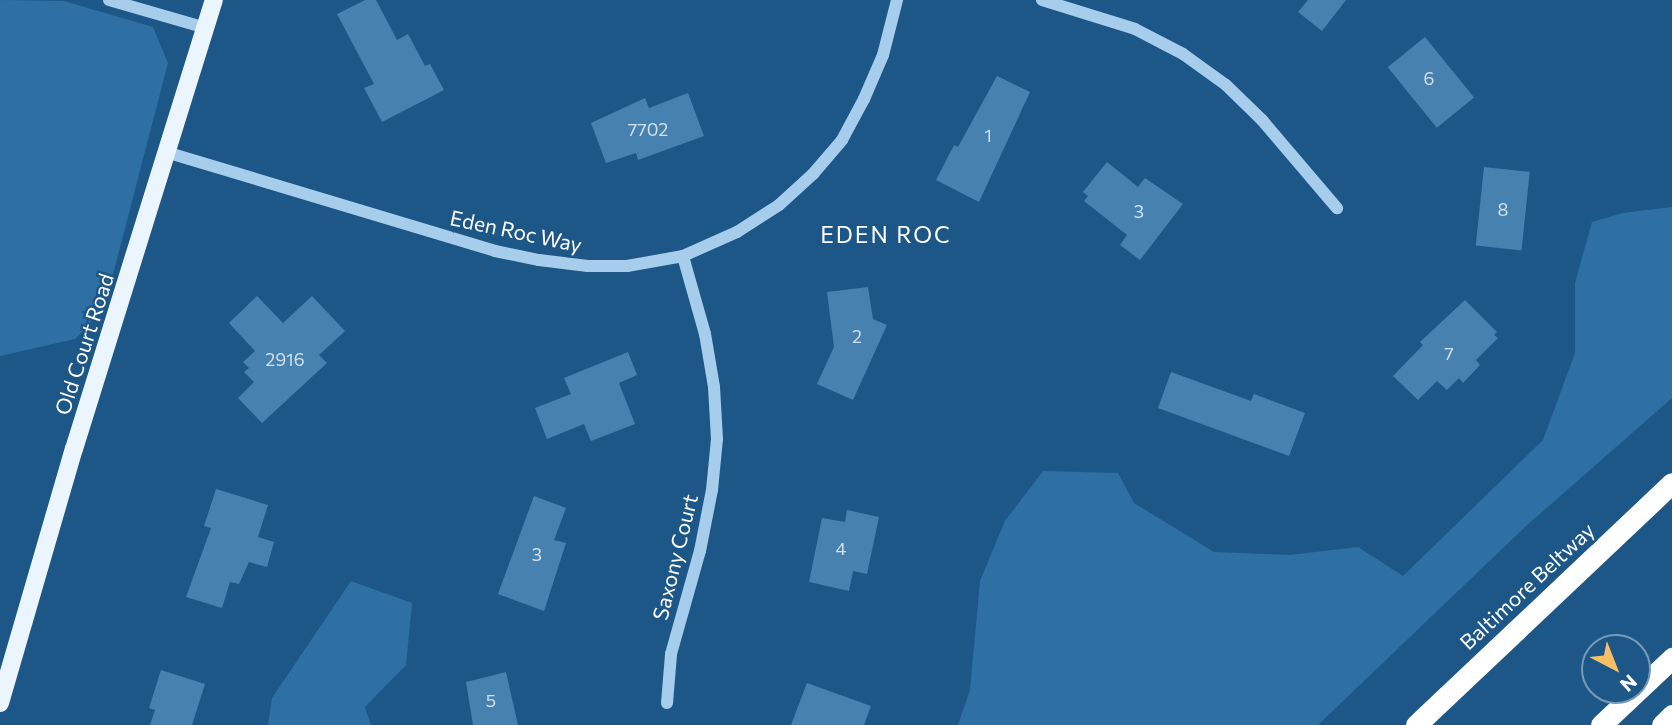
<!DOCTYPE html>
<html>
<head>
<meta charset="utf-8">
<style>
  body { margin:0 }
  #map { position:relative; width:1672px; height:725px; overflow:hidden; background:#1d5787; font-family:Commissioner,sans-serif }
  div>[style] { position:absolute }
  .green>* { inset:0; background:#2e70a3 }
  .building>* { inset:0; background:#4681b0; transform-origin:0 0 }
  .minor>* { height:12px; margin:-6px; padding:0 6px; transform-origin:6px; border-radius:6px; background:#a6cdeb }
  .major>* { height:18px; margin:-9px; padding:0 9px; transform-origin:9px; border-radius:9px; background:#ebf5fe }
  .highway>* { height:21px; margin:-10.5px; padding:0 10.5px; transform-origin:10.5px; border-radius:10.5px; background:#fff }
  span { translate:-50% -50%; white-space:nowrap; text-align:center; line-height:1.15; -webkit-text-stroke:5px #1d5787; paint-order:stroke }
  .number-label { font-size:18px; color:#d1e0eb }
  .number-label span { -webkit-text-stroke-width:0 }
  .street-label { font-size:21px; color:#fff }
  .neighbourhood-label { font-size:23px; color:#fff; letter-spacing:2px }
  .north { position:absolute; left:1581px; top:634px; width:70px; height:70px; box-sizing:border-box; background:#1d5787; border:2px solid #779ab7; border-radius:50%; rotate:138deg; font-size:19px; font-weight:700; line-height:28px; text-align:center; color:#fff }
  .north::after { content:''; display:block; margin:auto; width:24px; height:32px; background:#fabe65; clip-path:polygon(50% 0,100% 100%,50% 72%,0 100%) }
</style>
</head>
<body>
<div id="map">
  <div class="green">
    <div style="clip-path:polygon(0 0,64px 1px,153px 27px,168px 63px,104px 309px,75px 339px,0 356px)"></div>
    <div style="clip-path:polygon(1672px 207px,1672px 398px,1526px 526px,1318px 725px,958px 725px,970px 690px,980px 581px,1005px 521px,1043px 471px,1118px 473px,1134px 503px,1214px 552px,1290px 555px,1358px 547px,1403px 576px,1543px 440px,1575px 353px,1575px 283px,1592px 222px,1623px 213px)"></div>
    <div style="clip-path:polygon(351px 581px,412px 603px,406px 665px,365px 707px,371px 725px,268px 725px,272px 698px)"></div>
  </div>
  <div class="building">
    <div style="clip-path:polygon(365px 0,376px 0,397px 40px,408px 34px,425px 66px,430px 64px,444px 90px,382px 122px,364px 88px,374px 84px,337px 14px)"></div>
    <div style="clip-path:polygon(1308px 0,1346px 0,1322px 31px,1298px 12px)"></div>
    <div style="left:1425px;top:37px;width:78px;height:48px;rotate:51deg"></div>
    <div style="clip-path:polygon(997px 76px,1030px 92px,979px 202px,936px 180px,954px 145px,958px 147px)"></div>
    <div style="clip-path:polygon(688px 93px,704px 136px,638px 160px,636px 153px,606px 163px,591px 123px,645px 98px,649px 108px)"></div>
    <div style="clip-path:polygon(1107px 162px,1138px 187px,1145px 178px,1183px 204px,1140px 260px,1120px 245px,1127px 235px,1084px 201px,1088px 196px,1083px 192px)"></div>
    <div style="left:1484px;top:167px;width:46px;height:79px;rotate:6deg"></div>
    <div style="clip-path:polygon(868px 287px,873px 319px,887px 325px,853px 400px,817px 384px,834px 347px,827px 292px)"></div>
    <div style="clip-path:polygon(257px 296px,283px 323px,312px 296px,345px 331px,319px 355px,327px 363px,262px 423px,238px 398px,254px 382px,244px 372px,249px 368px,243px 362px,255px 351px,229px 323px)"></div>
    <div style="clip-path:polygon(1465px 300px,1497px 332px,1494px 335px,1498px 338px,1476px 360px,1480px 365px,1463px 383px,1459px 378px,1447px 390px,1437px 381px,1418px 400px,1393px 376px,1423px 345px,1420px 342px)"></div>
    <div style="clip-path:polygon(628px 352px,637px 375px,619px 383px,635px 424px,591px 441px,584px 424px,547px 439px,535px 408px,571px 394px,564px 378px)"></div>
    <div style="clip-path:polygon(1171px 372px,1251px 401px,1254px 394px,1305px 413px,1289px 456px,1158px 408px)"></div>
    <div style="clip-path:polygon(216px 489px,268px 505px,258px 537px,274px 542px,267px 567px,249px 562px,239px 584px,230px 582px,222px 608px,186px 597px,211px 528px,204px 526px)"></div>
    <div style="clip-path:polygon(534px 496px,566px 508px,554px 540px,566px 543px,544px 611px,498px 594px)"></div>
    <div style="clip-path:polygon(847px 510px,879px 517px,867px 574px,853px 571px,849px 591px,809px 582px,822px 518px,845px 522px)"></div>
    <div style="clip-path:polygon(161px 670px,205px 684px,192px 725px,150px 725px,155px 710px,149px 708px)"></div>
    <div style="clip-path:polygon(506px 672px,518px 725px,473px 725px,466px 682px)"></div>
    <div style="clip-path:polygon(807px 683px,871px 706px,864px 725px,791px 725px)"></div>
  </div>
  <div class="minor">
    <div style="left:109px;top:0;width:101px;rotate:16.1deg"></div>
    <div style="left:1042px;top:0;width:97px;rotate:17.3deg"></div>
    <div style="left:1135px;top:29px;width:54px;rotate:27.5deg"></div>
    <div style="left:1183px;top:54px;width:53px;rotate:35.8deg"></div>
    <div style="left:1226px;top:85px;width:50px;rotate:44.2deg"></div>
    <div style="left:1262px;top:120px;width:116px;rotate:49.6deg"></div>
    <div style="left:169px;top:153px;width:340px;rotate:16.7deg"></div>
    <div style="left:495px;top:251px;width:45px;rotate:11.6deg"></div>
    <div style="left:539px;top:260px;width:49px;rotate:7deg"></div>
    <div style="left:588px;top:266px;width:39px"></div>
    <div style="left:627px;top:266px;width:57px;rotate:-10.1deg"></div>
    <div style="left:683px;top:256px;width:59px;rotate:-24deg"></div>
    <div style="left:737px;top:232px;width:50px;rotate:-32.7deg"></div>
    <div style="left:779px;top:205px;width:46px;rotate:-42.4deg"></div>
    <div style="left:813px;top:174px;width:45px;rotate:-49.5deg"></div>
    <div style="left:842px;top:140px;width:47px;rotate:-61.8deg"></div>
    <div style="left:864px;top:99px;width:48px;rotate:-66.6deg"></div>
    <div style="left:883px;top:55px;width:57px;rotate:-75.7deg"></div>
    <div style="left:667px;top:703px;width:49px;rotate:-85.3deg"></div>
    <div style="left:671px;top:654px;width:107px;rotate:-74.3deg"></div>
    <div style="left:700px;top:551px;width:62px;rotate:-78.9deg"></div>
    <div style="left:712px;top:490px;width:51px;rotate:-84.4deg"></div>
    <div style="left:717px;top:439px;width:52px;rotate:-93.3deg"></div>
    <div style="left:714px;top:387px;width:54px;rotate:-99.6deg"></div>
    <div style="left:705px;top:334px;width:81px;rotate:-105.8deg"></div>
  </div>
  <div class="major">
    <div style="left:0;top:703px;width:265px;rotate:-73.8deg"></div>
    <div style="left:74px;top:449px;width:470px;rotate:-72.7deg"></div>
  </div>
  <div class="highway">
    <div style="left:1416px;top:725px;width:352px;rotate:-43.4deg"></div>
    <div style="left:1601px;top:725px;width:98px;rotate:-43.3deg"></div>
    <div style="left:1662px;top:725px;width:14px;rotate:-45deg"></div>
  </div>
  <div class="number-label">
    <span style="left:1429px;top:78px">6</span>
    <span style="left:648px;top:129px">7702</span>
    <span style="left:988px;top:135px">1</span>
    <span style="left:1503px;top:209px">8</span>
    <span style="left:1139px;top:211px">3</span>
    <span style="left:857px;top:336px">2</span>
    <span style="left:1449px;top:353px">7</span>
    <span style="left:285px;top:359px">2916</span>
    <span style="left:841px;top:548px">4</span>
    <span style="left:537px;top:554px">3</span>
    <span style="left:491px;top:700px">5</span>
  </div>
  <div class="street-label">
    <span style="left:516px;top:231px;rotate:12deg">Eden Roc Way</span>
    <span style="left:84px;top:344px;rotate:-72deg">Old Court Road</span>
    <span style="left:675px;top:557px;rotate:-76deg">Saxony Court</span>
    <span style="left:1527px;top:586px;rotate:-43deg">Baltimore Beltway</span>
  </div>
  <div class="neighbourhood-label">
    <span style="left:886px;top:234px">EDEN ROC</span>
  </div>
  <div class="north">N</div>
</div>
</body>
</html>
